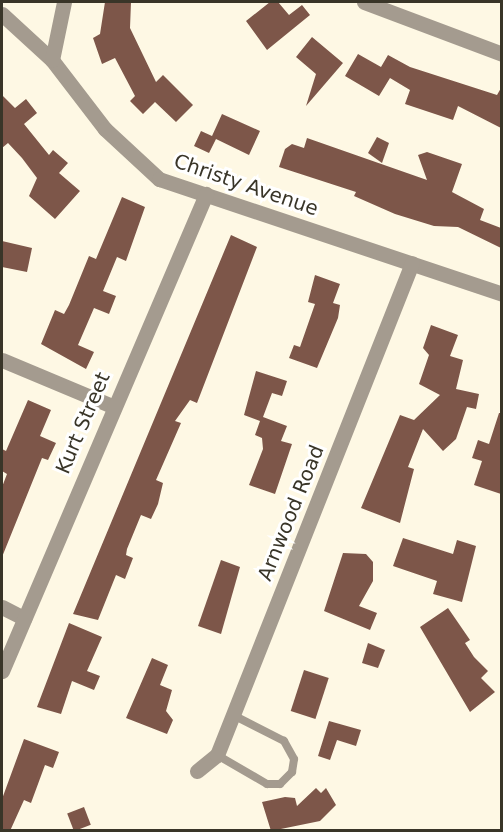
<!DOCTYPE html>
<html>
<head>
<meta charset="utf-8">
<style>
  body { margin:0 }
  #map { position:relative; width:503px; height:832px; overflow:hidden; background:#fef8e4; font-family:"DejaVu Sans",sans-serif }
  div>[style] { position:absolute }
  .building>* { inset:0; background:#7d5649; transform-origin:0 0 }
  .service>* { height:8px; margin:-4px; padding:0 4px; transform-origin:4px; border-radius:4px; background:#a49b8f }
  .minor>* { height:15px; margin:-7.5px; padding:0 7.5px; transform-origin:7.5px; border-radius:7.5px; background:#a49b8f }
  span { translate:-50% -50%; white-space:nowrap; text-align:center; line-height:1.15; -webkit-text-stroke:6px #fff; paint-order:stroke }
  .street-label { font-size:20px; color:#393528 }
  .frame { position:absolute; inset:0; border:3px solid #393528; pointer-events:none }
</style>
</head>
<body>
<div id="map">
  <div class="building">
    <div style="clip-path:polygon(105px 2px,131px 2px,130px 28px,156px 82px,163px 75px,193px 105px,176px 122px,155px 102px,143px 114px,130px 101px,135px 96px,115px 58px,102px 64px,93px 38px,100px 34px)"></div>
    <div style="clip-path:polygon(270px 2px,278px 2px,289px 15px,302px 5px,310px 15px,267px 50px,246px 21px)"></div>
    <div style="clip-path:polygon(312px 37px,343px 63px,306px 106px,316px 74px,296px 57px)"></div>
    <div style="clip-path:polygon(358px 54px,381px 67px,388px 55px,410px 67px,497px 95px,501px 88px,501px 128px,458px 106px,453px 120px,405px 104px,410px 90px,390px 78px,379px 96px,345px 76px)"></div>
    <div style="clip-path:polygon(2px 95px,15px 108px,26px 99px,37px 113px,24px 124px,49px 155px,53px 150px,68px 163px,59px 173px,80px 191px,55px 219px,29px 196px,37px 178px,22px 158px,8px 143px,2px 148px)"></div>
    <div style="clip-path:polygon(222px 114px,260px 131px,249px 155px,216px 139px,209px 153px,194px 146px,201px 131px,212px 136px)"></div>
    <div style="clip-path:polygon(377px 137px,389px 143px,382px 163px,368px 153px)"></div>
    <div style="clip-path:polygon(307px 138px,427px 180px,418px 155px,427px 152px,462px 164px,452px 192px,484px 209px,480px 220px,501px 228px,501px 248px,458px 227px,434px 226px,395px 214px,354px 196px,356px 192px,279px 167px,285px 149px,292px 144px,304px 148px)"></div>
    <div style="clip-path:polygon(122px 197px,145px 207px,126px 261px,117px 257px,103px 291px,116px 296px,109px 314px,94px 308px,78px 345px,94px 352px,86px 369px,41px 344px,55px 310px,64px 314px,69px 305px,89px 256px,96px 259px)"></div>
    <div style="clip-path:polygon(231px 235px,257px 247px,197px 403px,190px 400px,175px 421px,181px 423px,156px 480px,163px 483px,158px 504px,151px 519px,141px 515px,127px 549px,126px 555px,133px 558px,125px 579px,116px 575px,98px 620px,73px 614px)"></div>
    <div style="clip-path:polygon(2px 241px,32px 248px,27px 272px,2px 267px)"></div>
    <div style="clip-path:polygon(315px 275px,340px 284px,333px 303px,340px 305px,338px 318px,317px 368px,289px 358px,294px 345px,300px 347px,315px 304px,308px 302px)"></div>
    <div style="clip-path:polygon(431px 325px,458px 335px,450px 356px,463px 360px,456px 389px,479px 394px,476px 409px,467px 407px,456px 439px,443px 451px,423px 429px,408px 467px,414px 469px,400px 523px,361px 508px,400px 415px,414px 420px,440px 395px,419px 384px,429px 355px,423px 348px)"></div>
    <div style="clip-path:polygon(256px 371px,287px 381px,282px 396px,272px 393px,263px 417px,287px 426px,281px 441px,292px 444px,275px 494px,249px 485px,263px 449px,262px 438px,255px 435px,260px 421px,244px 415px)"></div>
    <div style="clip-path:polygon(28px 400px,51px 410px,40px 436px,56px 443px,48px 460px,42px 458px,2px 557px,2px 487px,7px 474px,2px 471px,2px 449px,6px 451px)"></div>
    <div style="clip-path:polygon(499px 413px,501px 413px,501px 494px,474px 485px,482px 461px,472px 458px,478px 440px,489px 444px)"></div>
    <div style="clip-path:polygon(403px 538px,453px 554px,457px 540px,476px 546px,462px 602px,433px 594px,437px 581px,393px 566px)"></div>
    <div style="clip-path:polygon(343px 553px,366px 554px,373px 562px,373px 581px,359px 606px,377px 613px,370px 630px,324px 611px)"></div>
    <div style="clip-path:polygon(221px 560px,240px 567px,221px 634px,198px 626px)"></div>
    <div style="clip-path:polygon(448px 608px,470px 640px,465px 643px,474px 657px,488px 671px,481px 678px,495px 692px,470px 712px,420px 627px)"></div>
    <div style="clip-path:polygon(69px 623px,102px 637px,87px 671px,100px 676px,94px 690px,72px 681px,61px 714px,37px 707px)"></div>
    <div style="clip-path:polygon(368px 643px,385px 650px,378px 668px,362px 663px)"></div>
    <div style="clip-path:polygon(152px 658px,168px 665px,160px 685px,172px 690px,166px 711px,173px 720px,167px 734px,126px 718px)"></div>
    <div style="left:304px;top:670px;width:26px;height:43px;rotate:18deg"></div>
    <div style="clip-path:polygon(329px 721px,361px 730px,356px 746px,337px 740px,330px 760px,318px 756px)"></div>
    <div style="clip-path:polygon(24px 739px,59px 752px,53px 768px,45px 765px,31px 803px,24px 800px,10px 831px,2px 831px,2px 799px)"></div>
    <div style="clip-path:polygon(316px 788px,321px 793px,326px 788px,336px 805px,320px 821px,271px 831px,262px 802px,285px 797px,295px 798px,297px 806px)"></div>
    <div style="left:84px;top:807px;width:19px;height:18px;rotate:69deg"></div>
  </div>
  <div class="service">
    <div style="left:217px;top:755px;width:58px;rotate:30.1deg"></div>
    <div style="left:267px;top:784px;width:13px"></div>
    <div style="left:280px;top:784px;width:17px;rotate:-45deg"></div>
    <div style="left:292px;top:772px;width:13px;rotate:-81deg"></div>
    <div style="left:294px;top:759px;width:21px;rotate:-119deg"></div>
    <div style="left:284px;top:741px;width:57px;rotate:-153deg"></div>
  </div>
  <div class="minor">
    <div style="left:364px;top:2px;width:147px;rotate:20.6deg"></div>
    <div style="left:2px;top:14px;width:68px;rotate:42.6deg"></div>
    <div style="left:52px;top:60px;width:87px;rotate:52.5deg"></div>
    <div style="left:105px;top:129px;width:74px;rotate:42.8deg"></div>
    <div style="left:159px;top:179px;width:362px;rotate:18.5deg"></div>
    <div style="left:52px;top:60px;width:59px;rotate:-78.3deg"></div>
    <div style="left:2px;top:360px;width:119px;rotate:22.7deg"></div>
    <div style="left:2px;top:607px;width:25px;rotate:27deg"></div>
    <div style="left:2px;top:671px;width:519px;rotate:-66.84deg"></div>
    <div style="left:197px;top:771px;width:26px;rotate:-39deg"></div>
    <div style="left:217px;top:755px;width:529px;rotate:-68.38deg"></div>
  </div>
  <div class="street-label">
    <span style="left:246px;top:185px;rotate:19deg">Christy Avenue</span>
    <span style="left:83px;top:423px;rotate:-67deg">Kurt Street</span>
    <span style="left:291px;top:513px;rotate:-68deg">Arnwood Road</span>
  </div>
  <div class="frame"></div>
</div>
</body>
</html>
